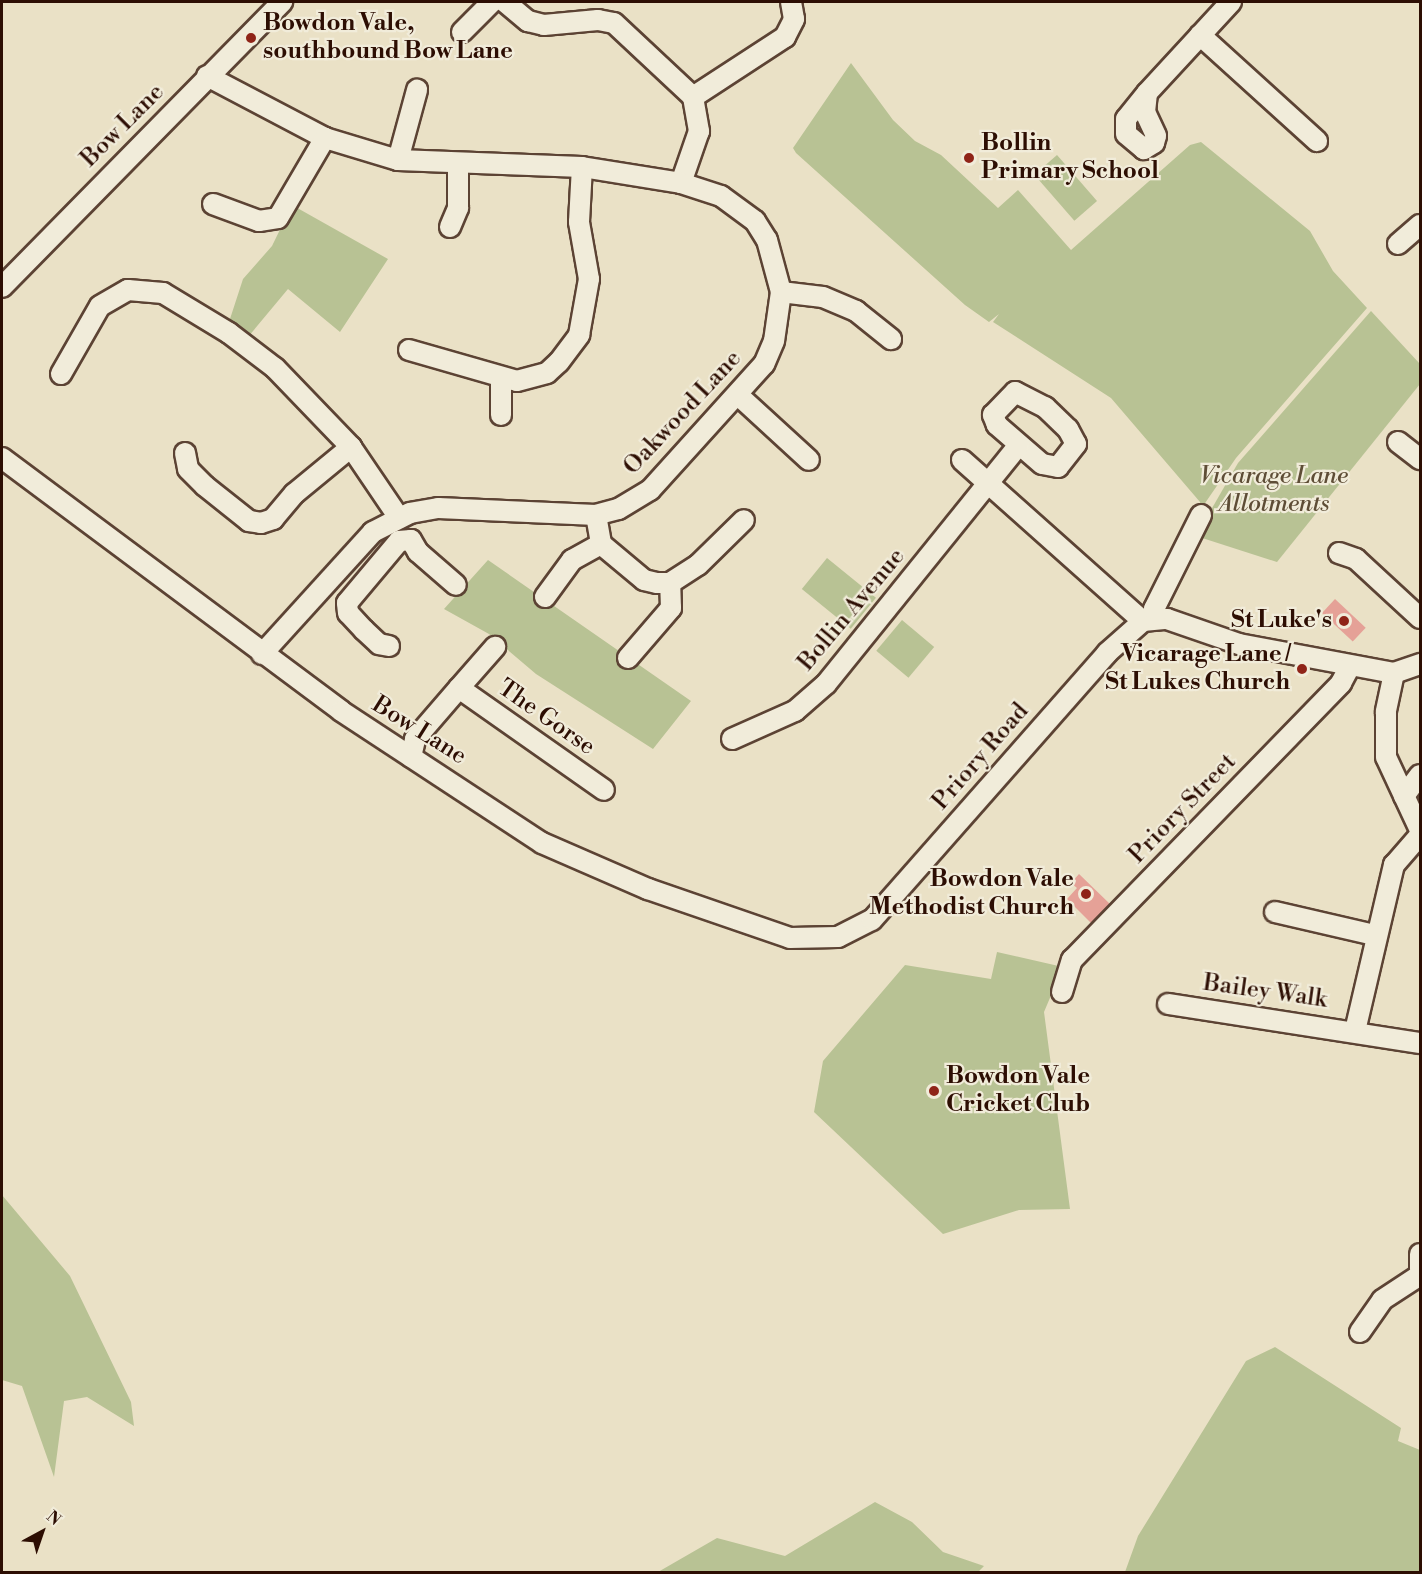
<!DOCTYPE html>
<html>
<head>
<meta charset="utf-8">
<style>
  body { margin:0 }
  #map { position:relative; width:1422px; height:1574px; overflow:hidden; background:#eae1c6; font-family:"Libre Bodoni",serif }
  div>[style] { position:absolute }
  .green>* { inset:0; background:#b8c294; transform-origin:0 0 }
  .building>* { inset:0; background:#e5a197; transform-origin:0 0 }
  .roads { filter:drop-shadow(2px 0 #5c4334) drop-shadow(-2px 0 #5c4334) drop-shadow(0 2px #5c4334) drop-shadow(0 -2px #5c4334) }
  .minor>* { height:20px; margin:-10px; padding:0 10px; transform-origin:10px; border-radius:10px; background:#f1ecda }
  .dots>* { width:16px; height:16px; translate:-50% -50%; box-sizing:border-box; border:3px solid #f1ecda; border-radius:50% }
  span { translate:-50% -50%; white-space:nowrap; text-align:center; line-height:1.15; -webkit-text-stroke:4.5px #f1ecda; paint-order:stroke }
  .poi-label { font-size:24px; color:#2d0e03; font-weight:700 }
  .left { translate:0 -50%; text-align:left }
  .right { translate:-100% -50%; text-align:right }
  .street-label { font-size:24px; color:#2d0e03 }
  .park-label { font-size:24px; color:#5e4d36; font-style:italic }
  .frame { position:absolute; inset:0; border:3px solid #2d0e03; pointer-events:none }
  .north { position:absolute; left:12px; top:1502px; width:60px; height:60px; -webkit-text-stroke:4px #f1ecda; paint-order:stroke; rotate:40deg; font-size:16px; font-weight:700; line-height:24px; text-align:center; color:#2d0e03 }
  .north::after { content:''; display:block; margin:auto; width:21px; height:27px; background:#2d0e03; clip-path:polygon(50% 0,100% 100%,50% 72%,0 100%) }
</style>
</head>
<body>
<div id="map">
  <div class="green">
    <div style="clip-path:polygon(851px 63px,893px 120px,915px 141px,941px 155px,998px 208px,1018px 190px,1071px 250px,1190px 145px,1201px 142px,1310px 231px,1333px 271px,1367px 308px,1236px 458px,1201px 509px,1200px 502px,1111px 398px,993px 322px,999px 314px,989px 322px,965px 305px,796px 153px,793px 148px)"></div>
    <div style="left:1057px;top:155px;width:61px;height:30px;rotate:49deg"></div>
    <div style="clip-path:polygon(292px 205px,388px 259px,340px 332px,288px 289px,248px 337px,229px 322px,243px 279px,272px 246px)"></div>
    <div style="clip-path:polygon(1371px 311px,1420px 364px,1420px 384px,1277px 562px,1196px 536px,1238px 463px)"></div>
    <div style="left:827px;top:558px;width:63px;height:40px;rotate:39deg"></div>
    <div style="clip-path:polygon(488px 560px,691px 701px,653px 749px,536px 674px,489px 634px,444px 609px)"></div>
    <div style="left:902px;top:620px;width:42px;height:40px;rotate:40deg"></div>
    <div style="clip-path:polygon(997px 952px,1063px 967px,1044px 1012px,1070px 1209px,1019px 1210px,943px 1234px,814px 1112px,823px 1061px,905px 965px,991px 979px)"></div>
    <div style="clip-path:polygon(2px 1195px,70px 1276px,131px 1402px,134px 1426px,87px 1397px,64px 1401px,54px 1477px,22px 1386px,2px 1380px)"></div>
    <div style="clip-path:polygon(1275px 1347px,1401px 1428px,1398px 1441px,1420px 1450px,1420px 1572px,1125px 1572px,1138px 1536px,1246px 1361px)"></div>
    <div style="clip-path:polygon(875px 1502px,912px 1522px,943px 1552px,984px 1566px,978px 1572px,658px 1572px,717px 1538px,785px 1556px)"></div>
  </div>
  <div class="building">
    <div style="left:1335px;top:599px;width:42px;height:19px;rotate:43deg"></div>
    <div style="clip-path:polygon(1079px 874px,1110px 904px,1091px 923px,1067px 899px,1077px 888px,1071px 883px)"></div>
  </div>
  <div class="roads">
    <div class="minor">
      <div style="left:505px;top:2px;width:30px;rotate:40deg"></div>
      <div style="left:528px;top:21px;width:16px;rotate:14deg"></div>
      <div style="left:544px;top:25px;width:54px;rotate:-5.3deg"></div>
      <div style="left:598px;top:20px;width:16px;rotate:11deg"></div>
      <div style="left:614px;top:23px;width:108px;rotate:43.1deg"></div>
      <div style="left:693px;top:97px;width:35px;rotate:80deg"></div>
      <div style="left:699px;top:131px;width:55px;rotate:109.1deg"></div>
      <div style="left:462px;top:32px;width:42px;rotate:-45deg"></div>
      <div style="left:1200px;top:35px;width:158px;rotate:42.2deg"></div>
      <div style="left:207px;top:76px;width:133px;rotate:27.7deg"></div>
      <div style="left:325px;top:138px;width:76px;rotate:16.8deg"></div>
      <div style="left:398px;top:160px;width:184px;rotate:2.2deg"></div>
      <div style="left:582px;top:167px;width:100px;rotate:9.2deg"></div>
      <div style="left:681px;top:183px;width:42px;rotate:18deg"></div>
      <div style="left:721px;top:196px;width:42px;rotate:36.3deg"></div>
      <div style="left:755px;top:221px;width:22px;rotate:58deg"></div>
      <div style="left:767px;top:240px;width:54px;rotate:74.9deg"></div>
      <div style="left:781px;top:292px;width:49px;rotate:98.1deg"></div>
      <div style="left:774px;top:341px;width:25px;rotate:113deg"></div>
      <div style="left:764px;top:364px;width:170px;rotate:132.1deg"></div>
      <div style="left:650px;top:490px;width:37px;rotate:149deg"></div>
      <div style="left:618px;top:509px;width:23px;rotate:165deg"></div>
      <div style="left:596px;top:515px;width:158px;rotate:-177.5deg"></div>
      <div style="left:438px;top:508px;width:28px;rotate:170deg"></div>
      <div style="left:410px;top:513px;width:42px;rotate:152.8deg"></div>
      <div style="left:373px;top:532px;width:165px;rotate:132.3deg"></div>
      <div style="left:1147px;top:93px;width:19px;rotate:96deg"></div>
      <div style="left:1145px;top:112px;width:26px;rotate:65deg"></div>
      <div style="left:1156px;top:136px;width:7px;rotate:106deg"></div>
      <div style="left:1154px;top:143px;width:12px;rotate:149deg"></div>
      <div style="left:1144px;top:149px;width:23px;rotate:-140deg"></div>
      <div style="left:1126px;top:134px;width:15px;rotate:-90deg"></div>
      <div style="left:1126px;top:119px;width:33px;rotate:-51deg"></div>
      <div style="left:1147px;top:93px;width:124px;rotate:-47.3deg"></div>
      <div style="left:693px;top:97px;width:110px;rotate:-33.1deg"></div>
      <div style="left:785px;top:37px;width:20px;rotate:-63deg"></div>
      <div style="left:794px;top:19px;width:17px;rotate:-100deg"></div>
      <div style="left:398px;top:160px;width:73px;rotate:-74.8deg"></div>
      <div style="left:213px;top:204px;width:49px;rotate:20.3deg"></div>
      <div style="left:259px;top:221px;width:19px;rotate:-9deg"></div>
      <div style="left:278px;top:218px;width:93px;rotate:-59.6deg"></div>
      <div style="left:450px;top:227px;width:21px;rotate:-67deg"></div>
      <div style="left:458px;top:208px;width:43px;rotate:-90deg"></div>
      <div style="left:1398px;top:244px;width:29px;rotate:-41deg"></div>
      <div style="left:2px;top:287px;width:400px;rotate:-45.5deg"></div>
      <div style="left:781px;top:292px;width:42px;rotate:6.8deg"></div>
      <div style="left:823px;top:297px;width:36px;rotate:23deg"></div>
      <div style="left:856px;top:311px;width:45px;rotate:38.7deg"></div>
      <div style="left:409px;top:350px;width:112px;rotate:16deg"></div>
      <div style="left:517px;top:381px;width:31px;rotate:-15deg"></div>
      <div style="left:547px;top:373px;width:16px;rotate:-43deg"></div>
      <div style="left:559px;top:362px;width:34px;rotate:-53deg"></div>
      <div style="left:579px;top:335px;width:57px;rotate:-79.9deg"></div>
      <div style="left:589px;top:279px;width:58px;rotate:-100deg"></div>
      <div style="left:579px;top:222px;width:55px;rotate:-86.9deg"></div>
      <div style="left:61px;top:374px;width:78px;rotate:-60.2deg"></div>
      <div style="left:100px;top:306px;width:32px;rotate:-30deg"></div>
      <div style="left:128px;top:290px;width:35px;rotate:5deg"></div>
      <div style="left:163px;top:293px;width:77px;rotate:31.2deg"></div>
      <div style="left:229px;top:333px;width:58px;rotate:37.3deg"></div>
      <div style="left:275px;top:368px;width:110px;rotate:46.1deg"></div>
      <div style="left:351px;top:447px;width:86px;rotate:55.9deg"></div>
      <div style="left:1015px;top:392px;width:34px;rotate:27deg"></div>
      <div style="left:1045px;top:407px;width:32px;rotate:44deg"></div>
      <div style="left:1068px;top:429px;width:17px;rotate:62deg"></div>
      <div style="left:1076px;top:444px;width:29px;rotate:128deg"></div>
      <div style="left:1058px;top:467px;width:16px;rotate:-169deg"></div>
      <div style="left:1042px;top:464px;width:60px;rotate:-139.1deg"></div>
      <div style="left:997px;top:425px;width:11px;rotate:-112deg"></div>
      <div style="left:993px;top:415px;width:32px;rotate:-46deg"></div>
      <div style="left:738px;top:395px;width:96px;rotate:42.5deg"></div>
      <div style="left:501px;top:415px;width:36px;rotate:-90deg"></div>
      <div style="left:1398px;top:442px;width:28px;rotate:38deg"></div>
      <div style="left:185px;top:453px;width:16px;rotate:79deg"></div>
      <div style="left:188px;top:469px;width:24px;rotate:45deg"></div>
      <div style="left:205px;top:486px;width:56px;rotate:38.5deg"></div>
      <div style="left:249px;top:521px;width:12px;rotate:9deg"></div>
      <div style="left:261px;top:523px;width:13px;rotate:-18deg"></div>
      <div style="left:273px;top:519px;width:33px;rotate:-50deg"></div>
      <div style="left:294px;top:494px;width:74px;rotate:-39.5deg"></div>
      <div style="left:2px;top:458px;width:423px;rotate:36.7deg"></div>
      <div style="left:341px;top:711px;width:240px;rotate:33.3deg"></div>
      <div style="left:542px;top:843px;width:116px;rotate:23.5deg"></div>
      <div style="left:648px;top:889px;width:150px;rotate:19deg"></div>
      <div style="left:790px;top:938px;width:48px;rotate:-1.2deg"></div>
      <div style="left:838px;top:937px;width:38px;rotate:-27deg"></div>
      <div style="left:872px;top:920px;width:356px;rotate:-48.6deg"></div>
      <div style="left:1107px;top:653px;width:48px;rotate:-41.6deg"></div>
      <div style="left:1143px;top:621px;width:24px;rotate:-5deg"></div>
      <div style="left:1167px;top:619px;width:76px;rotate:19.1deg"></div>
      <div style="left:1239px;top:644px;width:158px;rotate:10.6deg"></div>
      <div style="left:1394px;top:673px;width:28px;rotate:-19deg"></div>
      <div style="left:962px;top:460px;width:242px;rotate:41.7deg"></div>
      <div style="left:596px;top:515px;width:29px;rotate:80deg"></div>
      <div style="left:601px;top:544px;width:56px;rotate:39.9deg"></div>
      <div style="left:644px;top:580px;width:13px;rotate:13deg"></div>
      <div style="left:657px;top:583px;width:13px"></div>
      <div style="left:670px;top:583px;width:33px;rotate:-33deg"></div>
      <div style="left:698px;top:565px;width:64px;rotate:-44.4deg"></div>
      <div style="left:1339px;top:553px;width:18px;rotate:19deg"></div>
      <div style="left:1356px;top:559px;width:87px;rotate:42.7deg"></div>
      <div style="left:545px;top:597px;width:46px;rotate:-53.9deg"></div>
      <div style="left:572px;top:560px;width:33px;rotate:-29deg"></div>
      <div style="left:1155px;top:619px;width:10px;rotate:-96deg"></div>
      <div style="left:1154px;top:609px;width:105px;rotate:-63.4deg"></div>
      <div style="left:389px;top:646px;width:10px;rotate:-169deg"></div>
      <div style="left:379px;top:644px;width:21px;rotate:-137deg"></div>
      <div style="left:364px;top:630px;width:23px;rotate:-133deg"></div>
      <div style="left:348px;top:613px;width:10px;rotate:-96deg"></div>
      <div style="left:347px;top:603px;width:81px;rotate:-50deg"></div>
      <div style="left:399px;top:541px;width:12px;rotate:-5deg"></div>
      <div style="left:411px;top:540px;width:14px;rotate:60deg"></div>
      <div style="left:418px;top:552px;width:50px;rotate:41deg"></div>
      <div style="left:628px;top:658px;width:66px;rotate:-49.3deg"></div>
      <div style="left:671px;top:608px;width:25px;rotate:-92deg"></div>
      <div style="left:1394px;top:673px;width:40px;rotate:102deg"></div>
      <div style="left:1386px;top:712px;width:45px;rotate:90deg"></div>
      <div style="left:1386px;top:757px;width:81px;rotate:65deg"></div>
      <div style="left:459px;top:688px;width:55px;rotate:-48.7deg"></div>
      <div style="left:732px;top:739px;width:69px;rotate:-24deg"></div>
      <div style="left:795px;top:711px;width:41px;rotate:-41.1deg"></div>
      <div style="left:826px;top:684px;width:307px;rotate:-51.1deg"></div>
      <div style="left:411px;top:757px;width:18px;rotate:-77deg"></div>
      <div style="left:415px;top:739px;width:67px;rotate:-49.2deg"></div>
      <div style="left:459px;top:688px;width:177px;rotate:35.1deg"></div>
      <div style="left:1404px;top:796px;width:26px;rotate:-53deg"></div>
      <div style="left:1275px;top:912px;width:103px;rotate:13deg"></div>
      <div style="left:1062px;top:992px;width:34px;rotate:-73deg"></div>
      <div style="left:1072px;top:960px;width:386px;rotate:-45.8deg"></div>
      <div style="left:1341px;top:683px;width:19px;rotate:-62deg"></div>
      <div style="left:1168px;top:1004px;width:255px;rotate:8.8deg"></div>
      <div style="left:1355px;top:1031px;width:171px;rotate:-76.8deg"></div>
      <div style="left:1394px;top:865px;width:40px;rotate:-49deg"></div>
      <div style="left:1420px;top:1254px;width:15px;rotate:90deg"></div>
      <div style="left:1360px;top:1332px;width:39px;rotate:-55deg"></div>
      <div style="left:1382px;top:1300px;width:45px;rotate:-33.3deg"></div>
    </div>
  </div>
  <div class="dots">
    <div style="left:251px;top:38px;background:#8f2418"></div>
    <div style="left:969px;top:158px;background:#8f2418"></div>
    <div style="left:1344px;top:621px;background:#8f2418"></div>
    <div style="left:1302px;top:669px;background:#8f2418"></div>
    <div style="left:1086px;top:894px;background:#8f2418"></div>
    <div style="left:934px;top:1091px;background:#8f2418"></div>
  </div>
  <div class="poi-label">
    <span class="left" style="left:263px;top:38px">Bowdon Vale,<br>southbound Bow Lane</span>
    <span class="left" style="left:981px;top:158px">Bollin<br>Primary School</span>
    <span class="right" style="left:1332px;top:621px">St Luke's</span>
    <span class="right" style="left:1290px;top:669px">Vicarage Lane /<br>St Lukes Church</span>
    <span class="right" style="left:1074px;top:894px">Bowdon Vale<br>Methodist Church</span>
    <span class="left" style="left:946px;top:1091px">Bowdon Vale<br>Cricket Club</span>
  </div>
  <div class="street-label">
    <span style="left:123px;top:126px;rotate:-45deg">Bow Lane</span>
    <span style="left:683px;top:413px;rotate:-47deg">Oakwood Lane</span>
    <span style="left:852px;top:610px;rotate:-50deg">Bollin Avenue</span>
    <span style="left:546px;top:718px;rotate:35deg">The Gorse</span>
    <span style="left:419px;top:731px;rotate:32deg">Bow Lane</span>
    <span style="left:981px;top:757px;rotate:-49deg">Priory Road</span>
    <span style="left:1183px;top:809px;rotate:-46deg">Priory Street</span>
    <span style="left:1265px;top:992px;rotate:8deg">Bailey Walk</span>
  </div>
  <div class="park-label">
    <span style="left:1274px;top:491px">Vicarage Lane<br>Allotments</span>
  </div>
  <div class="frame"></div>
  <div class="north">N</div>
</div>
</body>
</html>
